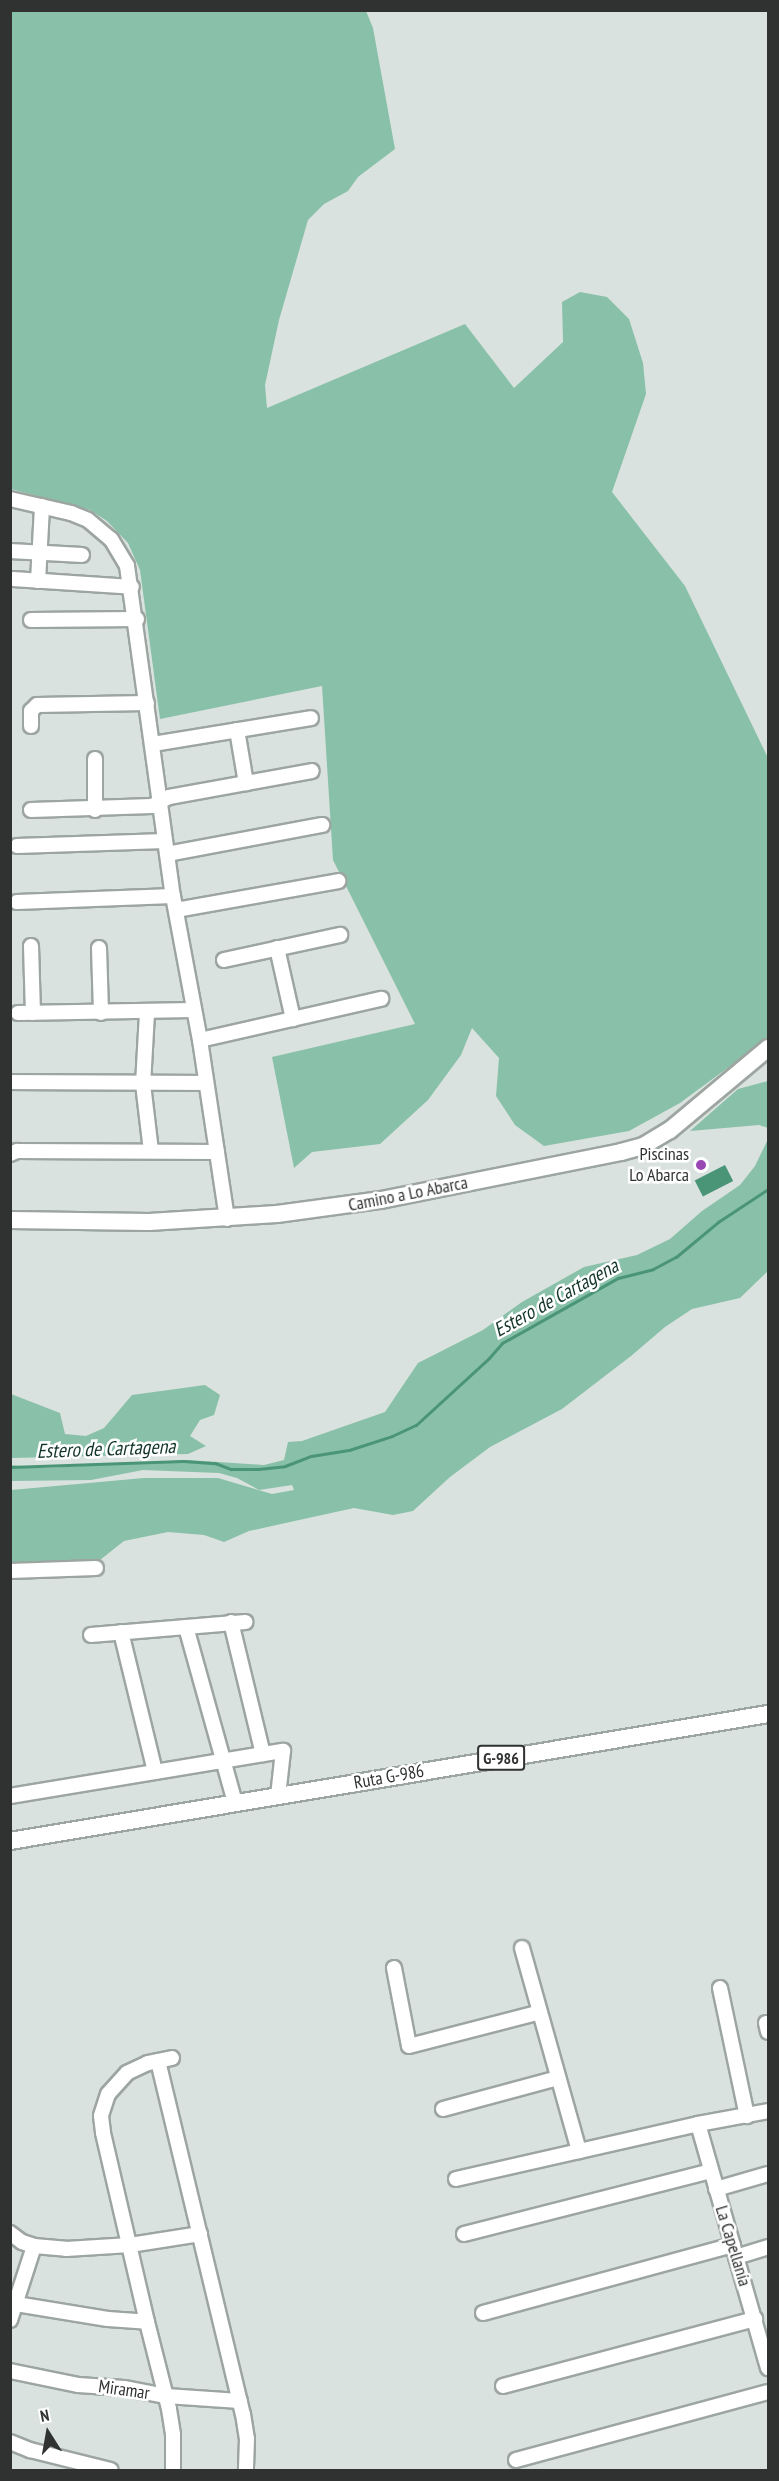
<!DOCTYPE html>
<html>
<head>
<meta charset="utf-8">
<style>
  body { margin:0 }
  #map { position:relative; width:779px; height:2481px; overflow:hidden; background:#d9e2de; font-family:"PT Sans Narrow",sans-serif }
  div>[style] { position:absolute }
  .green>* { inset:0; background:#89c0a9 }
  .water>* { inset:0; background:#4a9478; transform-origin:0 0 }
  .stream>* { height:3px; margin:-1.5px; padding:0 1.5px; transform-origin:1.5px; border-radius:1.5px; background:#4a9478 }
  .roads { filter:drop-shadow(2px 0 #9da5a1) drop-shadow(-2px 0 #9da5a1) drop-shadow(0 2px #9da5a1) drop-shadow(0 -2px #9da5a1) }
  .minor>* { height:14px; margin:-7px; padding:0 7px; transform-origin:7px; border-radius:7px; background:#fff }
  .major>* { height:16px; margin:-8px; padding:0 8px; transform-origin:8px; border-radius:8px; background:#fff }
  .dots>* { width:16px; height:16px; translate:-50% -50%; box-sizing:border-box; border:3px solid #fff; border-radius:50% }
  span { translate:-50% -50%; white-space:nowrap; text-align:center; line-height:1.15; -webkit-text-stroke:5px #fff; paint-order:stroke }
  .shield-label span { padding:2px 4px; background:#fff; border:2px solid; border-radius:4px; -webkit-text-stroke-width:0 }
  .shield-label { font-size:16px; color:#2f3230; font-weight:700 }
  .poi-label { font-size:18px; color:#2f3230 }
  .right { translate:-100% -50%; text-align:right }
  .street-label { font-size:18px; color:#2f3230 }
  .water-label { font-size:20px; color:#133529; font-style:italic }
  .frame { position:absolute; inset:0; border:12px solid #2f3230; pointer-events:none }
  .north { position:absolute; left:18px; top:2403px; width:60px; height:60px; -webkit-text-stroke:4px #fff; paint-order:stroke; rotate:349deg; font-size:16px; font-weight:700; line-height:24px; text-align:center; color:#2f3230 }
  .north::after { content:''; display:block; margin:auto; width:21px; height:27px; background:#2f3230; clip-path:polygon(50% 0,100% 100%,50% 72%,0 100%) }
</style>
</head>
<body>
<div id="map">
  <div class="green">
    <div style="clip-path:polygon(10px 11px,366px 11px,373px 28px,395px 149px,358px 177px,348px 191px,324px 204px,308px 220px,279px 320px,265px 385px,267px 408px,465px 324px,514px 388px,563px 342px,562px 302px,580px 292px,607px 297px,629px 319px,643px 363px,646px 394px,612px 492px,685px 586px,768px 758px,768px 1038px,680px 1103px,629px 1131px,544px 1146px,515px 1125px,496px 1096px,499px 1058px,472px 1028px,461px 1055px,428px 1100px,380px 1144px,312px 1152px,294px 1168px,272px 1057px,415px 1024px,333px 860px,322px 686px,160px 719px,140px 570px,128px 543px,107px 521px,90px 510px,11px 489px)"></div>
    <div style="clip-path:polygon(768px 1081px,768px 1128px,759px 1125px,690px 1131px,738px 1089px)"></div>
    <div style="clip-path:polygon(768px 1139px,768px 1271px,740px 1298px,692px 1309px,665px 1327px,631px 1356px,562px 1409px,490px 1447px,450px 1477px,413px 1511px,393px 1515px,354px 1508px,249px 1531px,224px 1542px,204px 1535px,168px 1532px,124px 1541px,100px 1560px,86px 1564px,11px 1565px,11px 1490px,144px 1478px,218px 1478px,272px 1494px,294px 1490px,292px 1485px,259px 1490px,237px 1478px,219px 1473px,143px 1470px,91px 1480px,11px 1481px,10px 1465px,45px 1468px,188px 1460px,264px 1465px,284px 1460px,288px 1442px,302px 1441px,385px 1412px,418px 1363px,483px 1330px,522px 1302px,584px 1267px,637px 1255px,670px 1239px,702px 1211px,740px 1185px,755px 1166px)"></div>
    <div style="clip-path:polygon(205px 1385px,220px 1395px,214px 1415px,200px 1420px,190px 1436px,206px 1446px,188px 1454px,11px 1458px,11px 1394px,60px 1413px,65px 1434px,86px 1436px,104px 1428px,132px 1395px)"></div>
  </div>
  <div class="water">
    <div style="left:725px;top:1165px;width:18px;height:34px;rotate:63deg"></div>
  </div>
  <div class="stream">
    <div style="left:10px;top:1467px;width:173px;rotate:-2deg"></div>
    <div style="left:183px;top:1461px;width:32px;rotate:4deg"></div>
    <div style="left:215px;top:1463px;width:17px;rotate:21deg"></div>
    <div style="left:231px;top:1469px;width:27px"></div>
    <div style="left:258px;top:1469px;width:27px;rotate:-6deg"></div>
    <div style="left:285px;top:1466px;width:28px;rotate:-21deg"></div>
    <div style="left:311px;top:1456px;width:38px;rotate:-9deg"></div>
    <div style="left:349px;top:1450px;width:45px;rotate:-18deg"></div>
    <div style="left:392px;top:1436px;width:26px;rotate:-25deg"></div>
    <div style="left:416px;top:1425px;width:99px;rotate:-42.5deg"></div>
    <div style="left:489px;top:1358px;width:20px;rotate:-49deg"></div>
    <div style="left:502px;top:1343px;width:133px;rotate:-29.3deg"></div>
    <div style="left:618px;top:1278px;width:36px;rotate:-14deg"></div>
    <div style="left:653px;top:1269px;width:26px;rotate:-28deg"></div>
    <div style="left:676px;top:1257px;width:55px;rotate:-39.8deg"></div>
    <div style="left:718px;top:1222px;width:60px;rotate:-33.4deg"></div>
  </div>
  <div class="roads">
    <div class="minor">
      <div style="left:10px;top:499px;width:63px;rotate:12.9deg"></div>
      <div style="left:71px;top:513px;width:18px;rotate:22deg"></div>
      <div style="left:88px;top:520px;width:30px;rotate:40deg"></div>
      <div style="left:111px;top:539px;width:31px;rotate:59deg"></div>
      <div style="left:127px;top:566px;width:333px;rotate:82.1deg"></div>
      <div style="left:173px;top:896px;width:147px;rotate:79.4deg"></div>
      <div style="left:200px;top:1040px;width:181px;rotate:81.4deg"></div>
      <div style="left:10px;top:551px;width:72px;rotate:3.2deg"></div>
      <div style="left:13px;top:579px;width:119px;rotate:3.8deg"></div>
      <div style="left:38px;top:581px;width:75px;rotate:-86.9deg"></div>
      <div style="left:31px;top:620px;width:106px;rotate:-0.5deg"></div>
      <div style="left:31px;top:726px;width:15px;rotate:-90deg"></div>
      <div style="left:31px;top:711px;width:8px;rotate:-45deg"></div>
      <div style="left:37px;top:705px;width:110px;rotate:-1deg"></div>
      <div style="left:237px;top:730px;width:54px;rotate:80.4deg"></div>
      <div style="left:153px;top:744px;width:160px;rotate:-9.3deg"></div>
      <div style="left:31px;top:810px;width:121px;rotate:-1.9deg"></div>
      <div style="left:152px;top:806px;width:19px;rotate:-28deg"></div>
      <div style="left:169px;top:797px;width:145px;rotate:-10.3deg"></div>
      <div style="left:95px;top:810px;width:51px;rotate:-90deg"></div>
      <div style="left:17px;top:846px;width:148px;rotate:-1.9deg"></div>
      <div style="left:167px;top:854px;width:158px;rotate:-10.6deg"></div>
      <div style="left:17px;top:902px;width:156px;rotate:-2.2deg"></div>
      <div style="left:176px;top:910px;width:165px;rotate:-10.1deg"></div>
      <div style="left:31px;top:946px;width:67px;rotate:88.3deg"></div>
      <div style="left:99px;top:948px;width:65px;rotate:88.2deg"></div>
      <div style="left:277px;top:948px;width:73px;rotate:77.3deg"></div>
      <div style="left:224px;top:960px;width:119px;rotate:-12.2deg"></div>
      <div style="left:18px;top:1013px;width:176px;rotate:-1deg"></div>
      <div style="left:147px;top:1013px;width:71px;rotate:93.2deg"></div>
      <div style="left:143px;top:1084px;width:67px;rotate:83.2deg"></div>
      <div style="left:200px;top:1040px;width:186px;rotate:-12.8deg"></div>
      <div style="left:10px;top:1082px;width:196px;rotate:0.3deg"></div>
      <div style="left:10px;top:1154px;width:8px;rotate:-23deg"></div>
      <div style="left:17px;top:1151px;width:200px;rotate:0.3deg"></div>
      <div style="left:10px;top:1571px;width:86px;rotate:-2deg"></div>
      <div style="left:231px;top:1622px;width:136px;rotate:76.4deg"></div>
      <div style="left:186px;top:1627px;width:183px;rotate:74.4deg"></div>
      <div style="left:121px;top:1632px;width:144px;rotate:76.3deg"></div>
      <div style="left:91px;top:1635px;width:155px;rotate:-4.8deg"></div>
      <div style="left:10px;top:1796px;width:277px;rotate:-9.4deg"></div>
      <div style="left:283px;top:1751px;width:45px;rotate:96.3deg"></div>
      <div style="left:522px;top:1948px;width:211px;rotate:74.3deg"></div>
      <div style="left:394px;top:1968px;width:79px;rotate:79.1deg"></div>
      <div style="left:409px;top:2046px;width:135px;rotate:-14.5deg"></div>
      <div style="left:720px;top:1988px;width:131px;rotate:78.1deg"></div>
      <div style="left:766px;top:2023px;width:9px;rotate:77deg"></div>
      <div style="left:172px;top:2058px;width:25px;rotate:168deg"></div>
      <div style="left:148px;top:2063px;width:23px;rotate:155deg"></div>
      <div style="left:127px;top:2073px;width:28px;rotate:132deg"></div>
      <div style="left:108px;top:2094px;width:23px;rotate:108deg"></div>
      <div style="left:101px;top:2116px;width:17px;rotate:83deg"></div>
      <div style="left:103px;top:2133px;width:194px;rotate:76.9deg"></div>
      <div style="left:147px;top:2322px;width:90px;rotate:75.8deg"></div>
      <div style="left:169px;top:2409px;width:26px;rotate:81deg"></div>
      <div style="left:173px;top:2435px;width:35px;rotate:90deg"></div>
      <div style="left:158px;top:2061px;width:363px;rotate:76.5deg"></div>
      <div style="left:243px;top:2414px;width:25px;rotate:81deg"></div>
      <div style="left:247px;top:2439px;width:31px;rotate:92deg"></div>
      <div style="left:443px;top:2109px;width:119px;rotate:-15.1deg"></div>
      <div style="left:698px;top:2124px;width:254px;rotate:74deg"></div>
      <div style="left:456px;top:2179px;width:248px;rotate:-12.8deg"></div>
      <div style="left:698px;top:2124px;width:71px;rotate:-10.5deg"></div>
      <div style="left:716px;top:2189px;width:54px;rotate:-16.1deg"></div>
      <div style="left:10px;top:2233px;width:15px;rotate:37deg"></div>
      <div style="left:22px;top:2242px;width:13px;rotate:18deg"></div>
      <div style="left:34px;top:2246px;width:32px;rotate:5deg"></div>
      <div style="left:66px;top:2249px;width:64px;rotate:-3.6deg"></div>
      <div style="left:130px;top:2245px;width:71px;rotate:-8.9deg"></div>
      <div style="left:464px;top:2234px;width:255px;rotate:-14.3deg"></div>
      <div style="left:736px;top:2257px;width:34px;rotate:-17deg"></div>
      <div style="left:10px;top:2303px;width:99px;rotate:9.3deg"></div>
      <div style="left:108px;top:2319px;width:39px;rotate:4deg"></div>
      <div style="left:483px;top:2313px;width:259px;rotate:-15.2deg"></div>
      <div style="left:10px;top:2320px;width:78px;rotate:-72deg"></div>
      <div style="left:10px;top:2371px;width:69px;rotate:11.6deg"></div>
      <div style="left:78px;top:2385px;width:46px;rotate:3.7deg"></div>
      <div style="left:124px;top:2388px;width:43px;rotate:10.8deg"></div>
      <div style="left:166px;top:2396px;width:74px;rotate:3.9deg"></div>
      <div style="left:503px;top:2386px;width:261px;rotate:-14.9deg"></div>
      <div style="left:10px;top:2442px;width:22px;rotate:22deg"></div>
      <div style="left:30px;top:2450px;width:83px;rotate:13.9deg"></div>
      <div style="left:516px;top:2460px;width:261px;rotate:-15.1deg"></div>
    </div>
    <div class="major">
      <div style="left:10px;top:1220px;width:139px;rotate:0.8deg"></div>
      <div style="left:149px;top:1222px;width:128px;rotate:-3.6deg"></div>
      <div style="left:277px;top:1214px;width:105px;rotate:-7.7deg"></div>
      <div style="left:381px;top:1200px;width:245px;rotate:-11.3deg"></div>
      <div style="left:621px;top:1152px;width:23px;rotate:-15deg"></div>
      <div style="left:643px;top:1146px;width:31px;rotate:-31deg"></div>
      <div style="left:670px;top:1130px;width:128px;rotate:-39.9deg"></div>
      <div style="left:10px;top:1841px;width:769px;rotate:-9.51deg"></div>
    </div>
  </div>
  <div class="dots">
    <div style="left:701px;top:1165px;background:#9a47b6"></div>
  </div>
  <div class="shield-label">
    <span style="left:501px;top:1758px">G-986</span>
  </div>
  <div class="poi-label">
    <span class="right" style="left:689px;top:1165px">Piscinas<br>Lo Abarca</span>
  </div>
  <div class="street-label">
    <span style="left:408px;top:1194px;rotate:-11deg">Camino a Lo Abarca</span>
    <span style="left:389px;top:1777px;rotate:-10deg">Ruta G-986</span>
    <span style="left:733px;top:2246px;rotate:73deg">La Capellanía</span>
    <span style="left:124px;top:2390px;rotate:8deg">Miramar</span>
  </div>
  <div class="water-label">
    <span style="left:556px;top:1298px;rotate:-29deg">Estero de Cartagena</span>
    <span style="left:106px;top:1449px;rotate:-2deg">Estero de Cartagena</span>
  </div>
  <div class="frame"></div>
  <div class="north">N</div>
</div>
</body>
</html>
